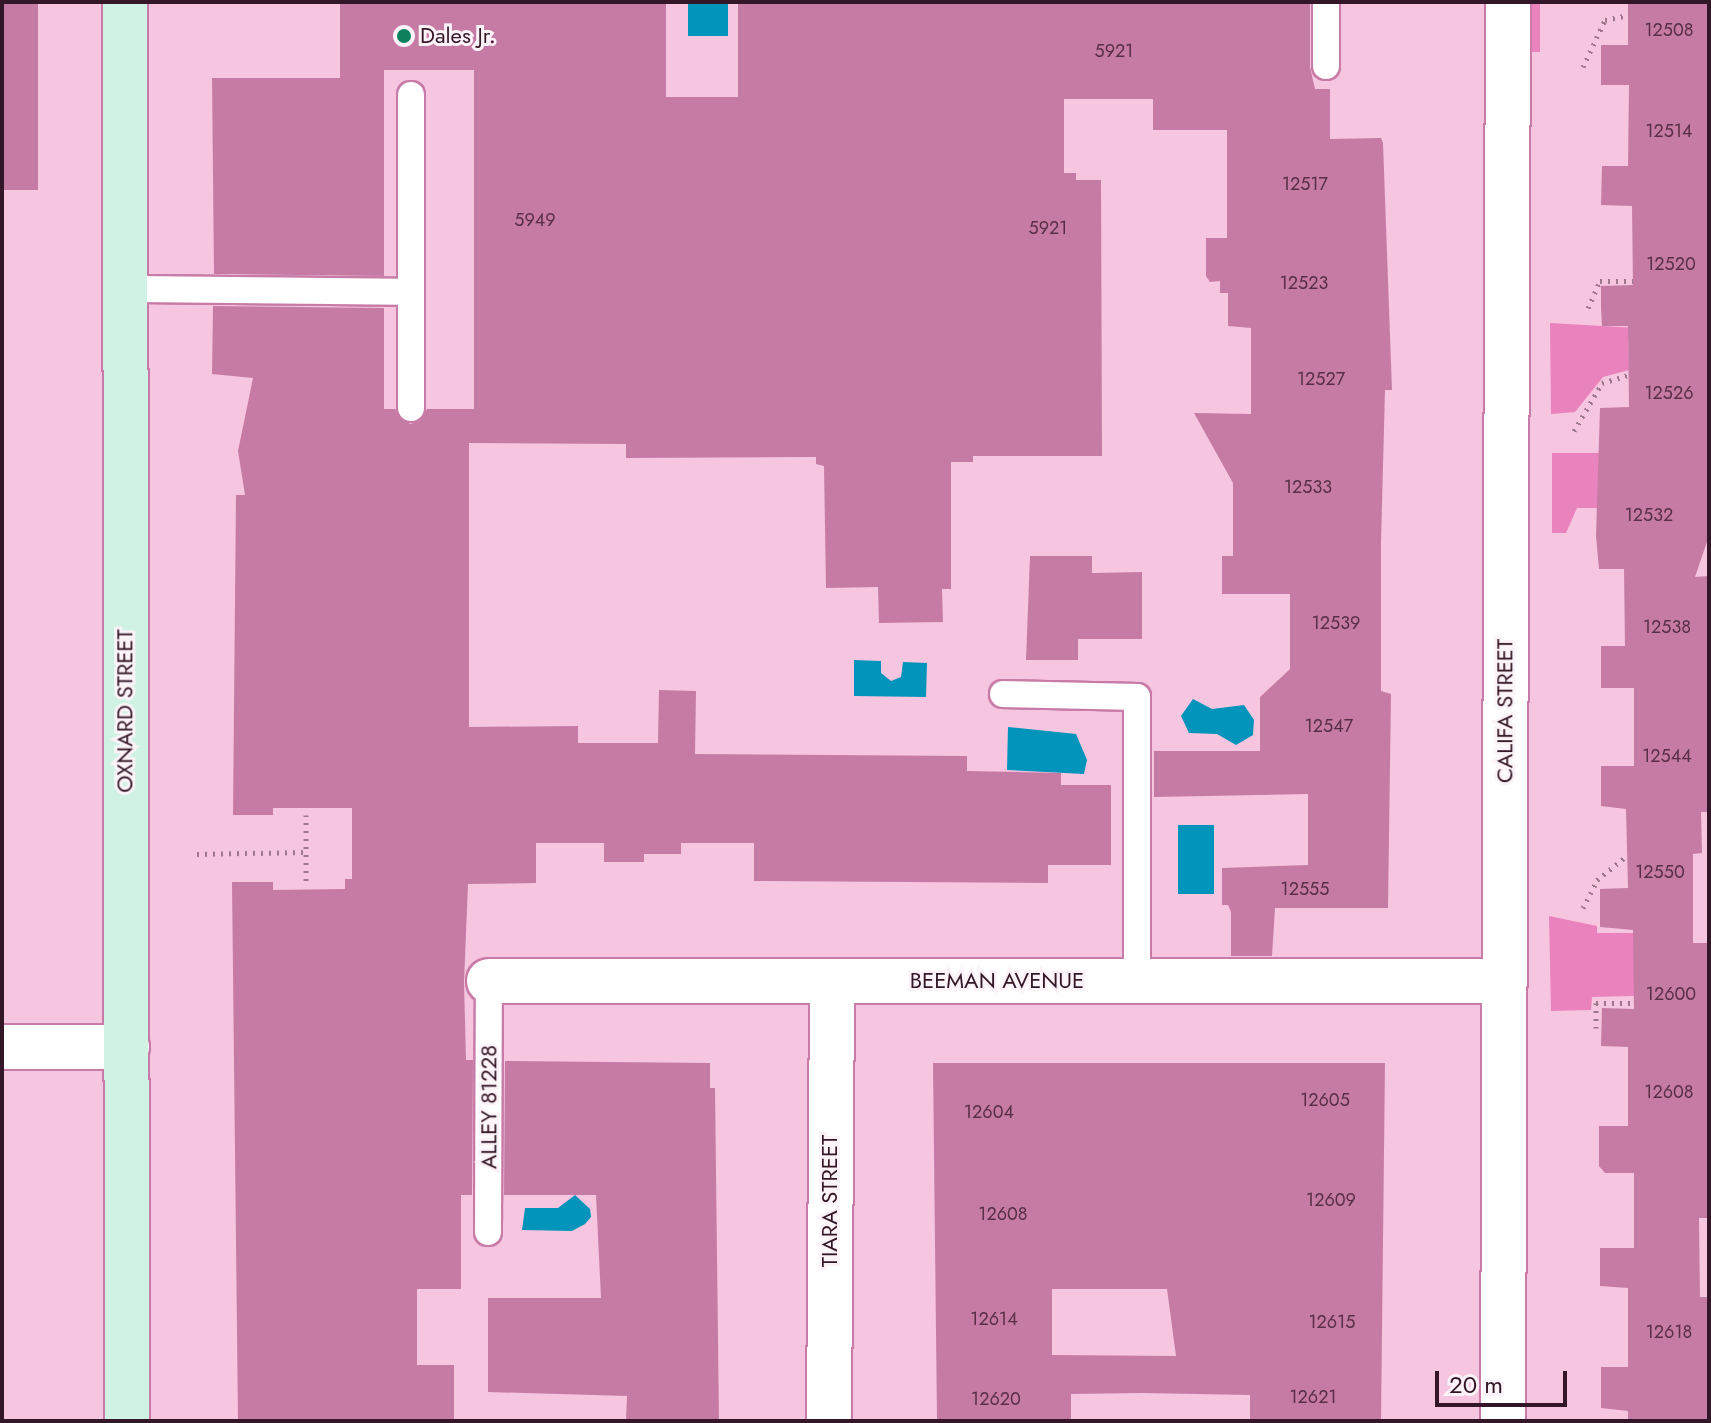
<!DOCTYPE html>
<html>
<head>
<meta charset="utf-8">
<style>
  body { margin:0 }
  #map { position:relative; width:1711px; height:1423px; overflow:hidden; background:#f6c5df; font-family:Jost,sans-serif }
  div>[style] { position:absolute }
  .green>* { inset:0; background:#ea82be; transform-origin:0 0 }
  .water>* { inset:0; background:#0394bb; transform-origin:0 0 }
  .building>* { inset:0; background:#c67ba5; transform-origin:0 0 }
  .path>* { height:5px; margin-top:-2.5px; transform-origin:0; background:repeating-linear-gradient(90deg,#9f778d 0 2px,transparent 0 8px) }
  .roads { filter:drop-shadow(2px 0 #c77ba6) drop-shadow(-2px 0 #c77ba6) drop-shadow(0 2px #c77ba6) drop-shadow(0 -2px #c77ba6) }
  .service>* { height:26px; margin:-13px; padding:0 13px; transform-origin:13px; border-radius:13px; background:#fff }
  .minor>* { height:44px; margin:-22px; padding:0 22px; transform-origin:22px; border-radius:22px; background:#fff }
  .secondary>* { height:44px; margin:-22px; padding:0 22px; transform-origin:22px; border-radius:22px; background:#d0f2e5 }
  .dots>* { width:22px; height:22px; translate:-50% -50%; box-sizing:border-box; border:4px solid #fcf3f8; border-radius:50% }
  span { translate:-50% -50%; white-space:nowrap; text-align:center; line-height:1.15; -webkit-text-stroke:6px #fcf3f8; paint-order:stroke }
  .number-label { font-size:18px; color:#582f46 }
  .number-label span { -webkit-text-stroke-width:0 }
  .poi-label { font-size:22px; color:#331627 }
  .left { translate:0 -50%; text-align:left }
  .street-label { font-size:22px; color:#331627 }
  .frame { position:absolute; inset:0; border:4px solid #331627; pointer-events:none }
  .scale { position:absolute; left:1435px; top:1371px; width:132px; height:36px; box-sizing:border-box; border:4px solid #331627; border-top:0; padding-left:10px; font-size:24px; line-height:28px; white-space:nowrap; color:#331627; -webkit-text-stroke:6px #fcf3f8; paint-order:stroke }
</style>
</head>
<body>
<div id="map">
  <div class="green">
    <div style="left:1527px;top:2px;width:13px;height:50px"></div>
    <div style="clip-path:polygon(1550px 323px,1638px 328px,1628px 341px,1629px 370px,1603px 377px,1575px 412px,1551px 414px)"></div>
    <div style="clip-path:polygon(1552px 453px,1635px 453px,1597px 508px,1577px 508px,1566px 533px,1552px 533px)"></div>
    <div style="clip-path:polygon(1549px 916px,1597px 926px,1597px 933px,1635px 933px,1634px 996px,1592px 997px,1591px 1010px,1551px 1011px)"></div>
  </div>
  <div class="water">
    <div style="left:688px;top:2px;width:40px;height:34px"></div>
    <div style="clip-path:polygon(854px 660px,881px 661px,881px 673px,891px 681px,901px 677px,903px 662px,927px 663px,926px 697px,854px 696px)"></div>
    <div style="clip-path:polygon(1193px 699px,1212px 709px,1244px 705px,1254px 720px,1253px 735px,1236px 745px,1217px 734px,1189px 733px,1181px 716px)"></div>
    <div style="clip-path:polygon(1008px 727px,1076px 734px,1087px 760px,1084px 774px,1007px 770px)"></div>
    <div style="left:1178px;top:825px;width:36px;height:69px"></div>
    <div style="clip-path:polygon(575px 1195px,590px 1209px,591px 1217px,585px 1224px,572px 1231px,522px 1230px,525px 1208px,558px 1208px)"></div>
  </div>
  <div class="building">
    <div style="left:2px;top:2px;width:36px;height:188px"></div>
    <div style="clip-path:polygon(340px 2px,666px 2px,666px 97px,738px 97px,738px 2px,1310px 2px,1310px 67px,1315px 89px,1330px 89px,1330px 139px,1381px 138px,1383px 143px,1392px 390px,1385px 390px,1381px 543px,1381px 691px,1391px 694px,1388px 908px,1275px 908px,1272px 956px,1231px 956px,1231px 912px,1228px 905px,1222px 905px,1222px 868px,1308px 865px,1308px 794px,1154px 797px,1154px 751px,1260px 751px,1260px 697px,1290px 669px,1290px 594px,1222px 594px,1222px 556px,1233px 556px,1233px 483px,1194px 413px,1251px 414px,1251px 328px,1228px 326px,1228px 293px,1220px 293px,1220px 281px,1210px 282px,1206px 276px,1206px 238px,1227px 238px,1227px 130px,1153px 130px,1153px 99px,1064px 99px,1064px 173px,1076px 173px,1076px 180px,1101px 180px,1102px 456px,973px 456px,973px 462px,951px 462px,951px 589px,942px 589px,943px 622px,879px 623px,878px 587px,826px 588px,824px 466px,816px 464px,816px 457px,626px 458px,626px 444px,469px 443px,469px 727px,578px 726px,578px 743px,658px 743px,659px 690px,696px 691px,695px 754px,967px 756px,967px 771px,1061px 773px,1061px 785px,1111px 785px,1111px 865px,1048px 865px,1048px 883px,754px 881px,754px 843px,681px 843px,681px 854px,644px 854px,644px 862px,604px 862px,604px 843px,536px 843px,536px 883px,468px 884px,464px 982px,466px 1060px,473px 1060px,472px 1195px,461px 1195px,461px 1289px,417px 1289px,417px 1365px,454px 1365px,454px 1421px,238px 1421px,232px 882px,273px 882px,273px 890px,345px 889px,345px 879px,352px 879px,352px 808px,273px 808px,273px 815px,233px 815px,236px 495px,245px 495px,238px 451px,253px 378px,212px 374px,213px 306px,384px 308px,384px 409px,395px 409px,410px 424px,420px 421px,427px 409px,474px 409px,474px 70px,384px 70px,384px 276px,214px 274px,212px 78px,340px 78px)"></div>
    <div style="clip-path:polygon(1628px 2px,1709px 2px,1709px 536px,1695px 577px,1709px 576px,1709px 812px,1701px 812px,1702px 853px,1693px 854px,1693px 943px,1709px 943px,1709px 1218px,1699px 1218px,1700px 1297px,1709px 1297px,1709px 1421px,1628px 1421px,1628px 1411px,1601px 1408px,1601px 1367px,1628px 1367px,1628px 1288px,1600px 1286px,1600px 1248px,1634px 1248px,1634px 1173px,1605px 1173px,1599px 1166px,1599px 1126px,1628px 1126px,1628px 1047px,1601px 1046px,1602px 1008px,1634px 1009px,1633px 930px,1600px 927px,1600px 889px,1628px 888px,1626px 809px,1601px 806px,1601px 766px,1634px 766px,1634px 688px,1601px 688px,1601px 646px,1625px 646px,1624px 569px,1599px 569px,1596px 536px,1600px 408px,1629px 407px,1628px 326px,1602px 326px,1601px 308px,1601px 286px,1633px 285px,1632px 206px,1601px 205px,1602px 166px,1628px 166px,1629px 85px,1601px 85px,1601px 45px,1628px 45px)"></div>
    <div style="clip-path:polygon(1030px 556px,1092px 556px,1092px 573px,1142px 572px,1142px 639px,1078px 639px,1078px 660px,1026px 660px)"></div>
    <div style="clip-path:polygon(505px 1061px,710px 1063px,710px 1088px,715px 1088px,719px 1421px,626px 1421px,627px 1396px,488px 1392px,488px 1298px,601px 1298px,596px 1195px,504px 1195px)"></div>
    <div style="clip-path:polygon(evenodd,933px 1063px,1385px 1063px,1381px 1421px,1250px 1421px,1250px 1395px,1142px 1393px,1071px 1394px,1071px 1421px,937px 1421px,933px 1063px,1052px 1289px,1167px 1289px,1176px 1356px,1052px 1355px,1052px 1289px)"></div>
  </div>
  <div class="path">
    <div style="left:1583px;top:67px;width:52px;rotate:-64.9deg"></div>
    <div style="left:1605px;top:20px;width:24px;rotate:-12deg"></div>
    <div style="left:1588px;top:308px;width:30px;rotate:-66deg"></div>
    <div style="left:1600px;top:281px;width:33px"></div>
    <div style="left:1574px;top:431px;width:56px;rotate:-59.7deg"></div>
    <div style="left:1602px;top:383px;width:28px;rotate:-17deg"></div>
    <div style="left:306px;top:815px;width:69px;rotate:90deg"></div>
    <div style="left:197px;top:854px;width:108px;rotate:-1.1deg"></div>
    <div style="left:1583px;top:908px;width:31px;rotate:-63deg"></div>
    <div style="left:1597px;top:880px;width:38px;rotate:-39deg"></div>
    <div style="left:1596px;top:1028px;width:25px;rotate:-90deg"></div>
    <div style="left:1596px;top:1003px;width:39px"></div>
  </div>
  <div class="roads">
    <div class="service">
      <div style="left:1326px;top:2px;width:64px;rotate:90deg"></div>
      <div style="left:126px;top:289px;width:285px;rotate:0.6deg"></div>
      <div style="left:411px;top:408px;width:313px;rotate:-90deg"></div>
      <div style="left:1003px;top:694px;width:134px;rotate:1.3deg"></div>
      <div style="left:1137px;top:697px;width:284px;rotate:90deg"></div>
      <div style="left:488px;top:1232px;width:251px;rotate:-89.8deg"></div>
    </div>
    <div class="minor">
      <div style="left:489px;top:981px;width:1016px"></div>
      <div style="left:2px;top:1047px;width:125px"></div>
      <div style="left:829px;top:1421px;width:440px;rotate:-89.6deg"></div>
      <div style="left:1503px;top:1421px;width:1419px;rotate:-89.8deg"></div>
    </div>
    <div class="secondary">
      <div style="left:125px;top:2px;width:1419px;rotate:89.92deg"></div>
    </div>
  </div>
  <div class="dots">
    <div style="left:404px;top:36px;background:#0f805e"></div>
  </div>
  <div class="number-label">
    <span style="left:1669px;top:30px">12508</span>
    <span style="left:1114px;top:51px">5921</span>
    <span style="left:1669px;top:131px">12514</span>
    <span style="left:1305px;top:184px">12517</span>
    <span style="left:535px;top:220px">5949</span>
    <span style="left:1048px;top:228px">5921</span>
    <span style="left:1671px;top:264px">12520</span>
    <span style="left:1304px;top:283px">12523</span>
    <span style="left:1321px;top:379px">12527</span>
    <span style="left:1669px;top:393px">12526</span>
    <span style="left:1308px;top:487px">12533</span>
    <span style="left:1649px;top:515px">12532</span>
    <span style="left:1336px;top:623px">12539</span>
    <span style="left:1667px;top:627px">12538</span>
    <span style="left:1329px;top:726px">12547</span>
    <span style="left:1667px;top:756px">12544</span>
    <span style="left:1660px;top:872px">12550</span>
    <span style="left:1305px;top:889px">12555</span>
    <span style="left:1671px;top:994px">12600</span>
    <span style="left:1669px;top:1092px">12608</span>
    <span style="left:1325px;top:1100px">12605</span>
    <span style="left:989px;top:1112px">12604</span>
    <span style="left:1331px;top:1200px">12609</span>
    <span style="left:1003px;top:1214px">12608</span>
    <span style="left:994px;top:1319px">12614</span>
    <span style="left:1332px;top:1322px">12615</span>
    <span style="left:1669px;top:1332px">12618</span>
    <span style="left:1313px;top:1397px">12621</span>
    <span style="left:996px;top:1399px">12620</span>
  </div>
  <div class="poi-label">
    <span class="left" style="left:420px;top:36px">Dales Jr.</span>
  </div>
  <div class="street-label">
    <span style="left:125px;top:711px;rotate:-90deg">OXNARD STREET</span>
    <span style="left:1505px;top:711px;rotate:-90deg">CALIFA STREET</span>
    <span style="left:997px;top:981px">BEEMAN AVENUE</span>
    <span style="left:489px;top:1107px;rotate:-90deg">ALLEY 81228</span>
    <span style="left:830px;top:1201px;rotate:-90deg">TIARA STREET</span>
  </div>
  <div class="frame"></div>
  <div class="scale">20 m</div>
</div>
</body>
</html>
